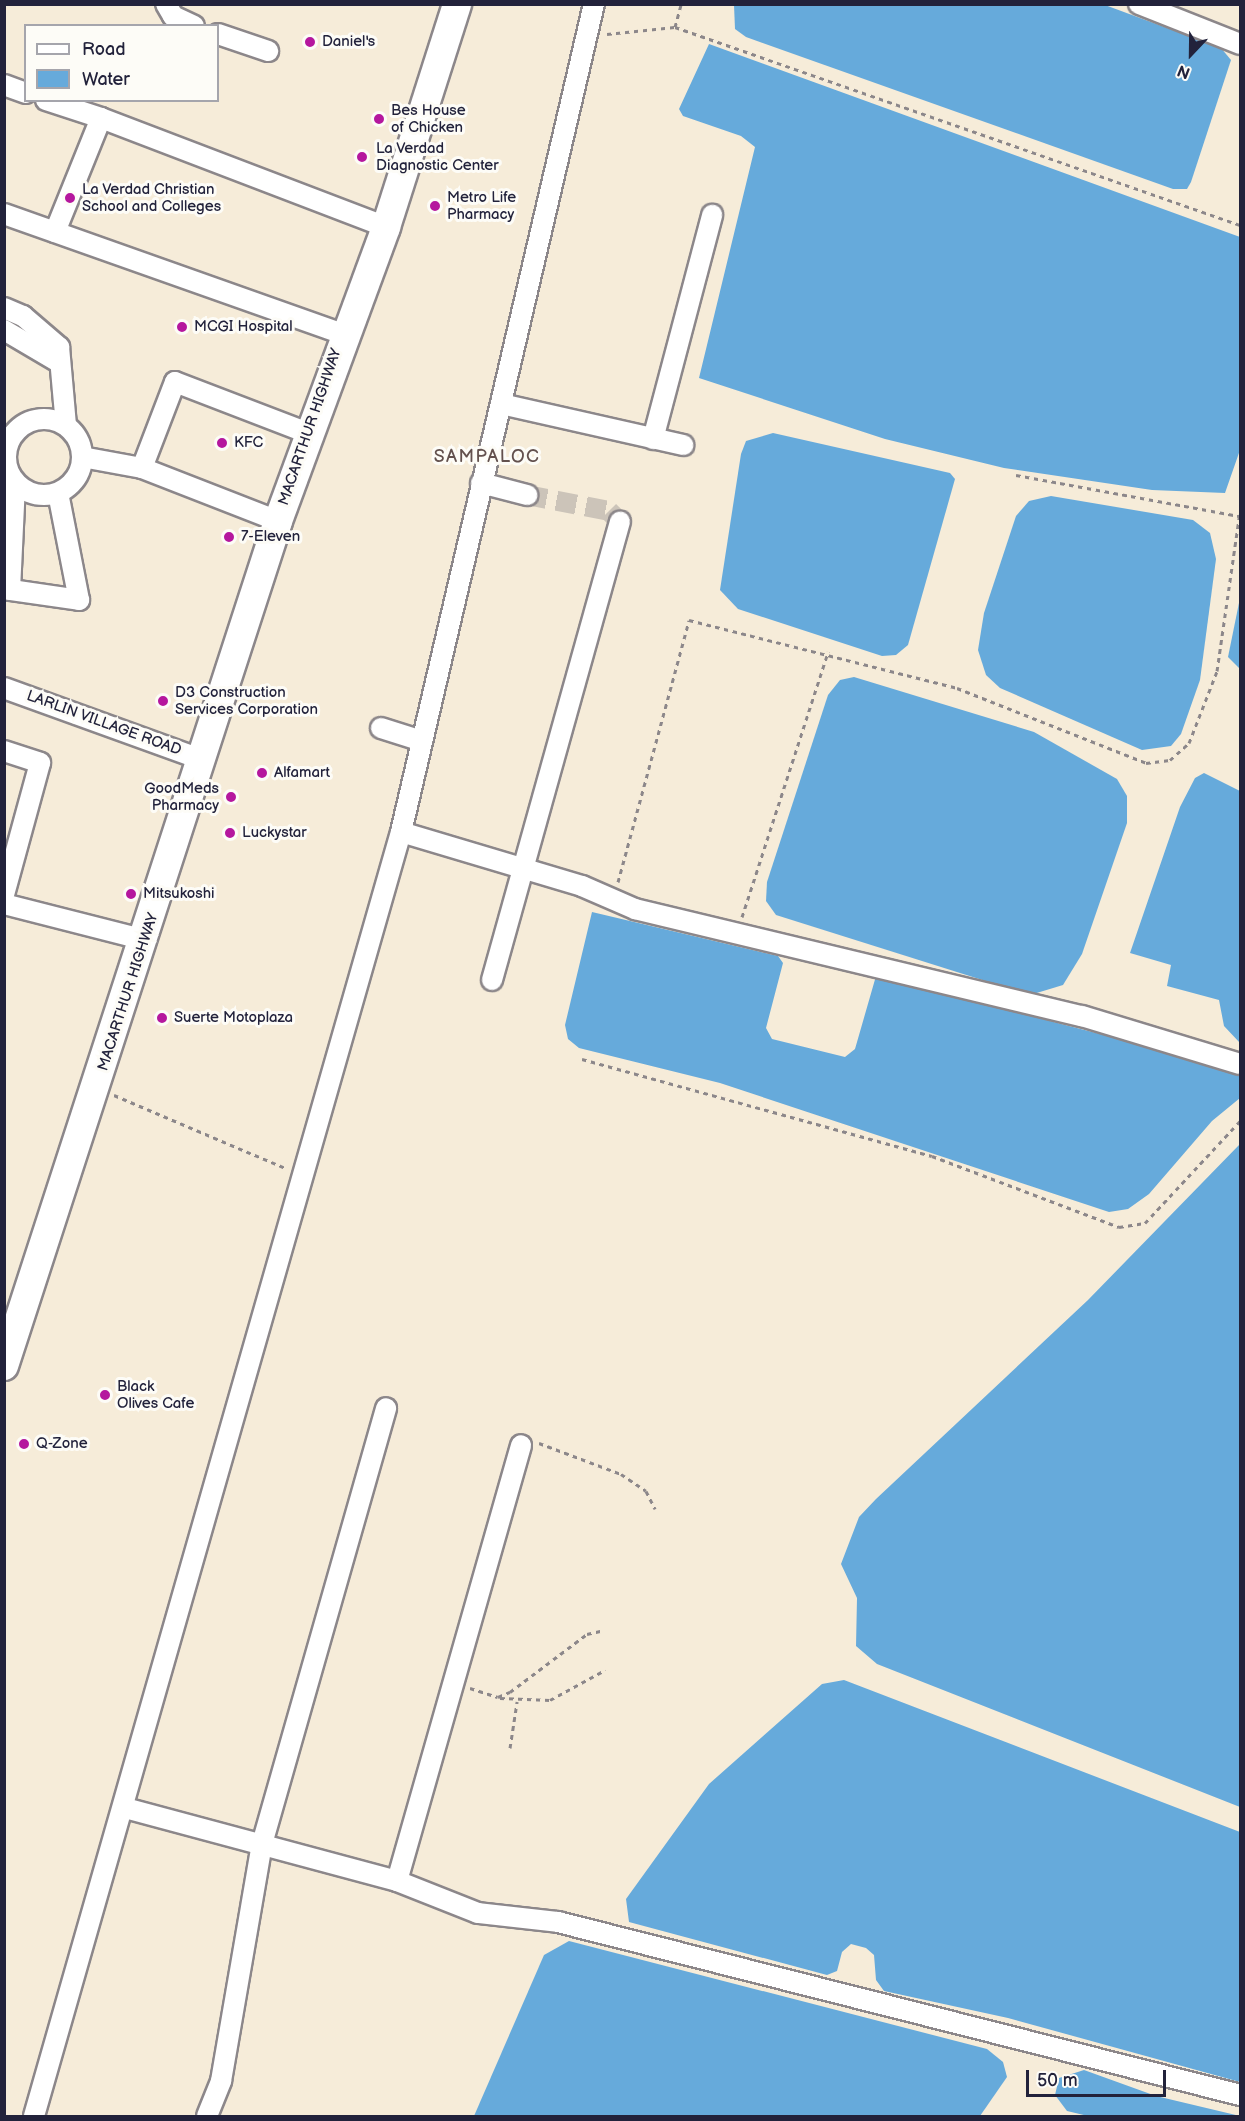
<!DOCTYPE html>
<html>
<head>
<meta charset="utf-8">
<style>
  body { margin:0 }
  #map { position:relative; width:1245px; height:2121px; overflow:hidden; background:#f6ecd9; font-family:"Balsamiq Sans",sans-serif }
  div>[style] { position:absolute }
  .water>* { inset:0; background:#66aadb }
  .minor-tunnel>* { height:20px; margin-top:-10px; transform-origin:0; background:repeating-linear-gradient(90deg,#ccc4b9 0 20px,transparent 0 30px) }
  .path>* { height:3px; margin-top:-1.5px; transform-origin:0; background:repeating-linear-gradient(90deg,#8c878a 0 4.5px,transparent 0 9px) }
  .roads { filter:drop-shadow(2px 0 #8c878a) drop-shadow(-2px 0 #8c878a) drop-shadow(0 2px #8c878a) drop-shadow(0 -2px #8c878a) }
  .minor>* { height:20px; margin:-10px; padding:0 10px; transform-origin:10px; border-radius:10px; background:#fff }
  .minor>.ring { margin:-10px; padding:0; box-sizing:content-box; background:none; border:20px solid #fff; border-radius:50% }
  .highway>* { height:28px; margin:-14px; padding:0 14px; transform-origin:14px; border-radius:14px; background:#fff }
  .dots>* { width:16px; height:16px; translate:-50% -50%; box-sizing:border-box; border:3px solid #fdfcf7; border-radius:50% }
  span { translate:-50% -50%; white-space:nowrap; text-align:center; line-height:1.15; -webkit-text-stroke:6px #fdfcf7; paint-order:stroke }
  .poi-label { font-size:15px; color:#22223b }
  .left { translate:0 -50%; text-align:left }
  .right { translate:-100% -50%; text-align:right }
  .street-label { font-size:15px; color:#22223b }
  .quarter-label { font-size:18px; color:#63514e; letter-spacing:1.5px }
  .frame { position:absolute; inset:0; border:6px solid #22223b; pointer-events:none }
  .legend { position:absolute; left:24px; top:24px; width:195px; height:78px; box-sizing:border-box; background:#fdfcf7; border:2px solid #a5a5ac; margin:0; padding:8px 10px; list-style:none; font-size:18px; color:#22223b }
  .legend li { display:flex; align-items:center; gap:12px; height:30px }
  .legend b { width:30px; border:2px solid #a5a5ac }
  .north { position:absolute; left:1161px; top:24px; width:60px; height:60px; -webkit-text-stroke:4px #fdfcf7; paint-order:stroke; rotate:202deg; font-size:16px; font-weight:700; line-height:24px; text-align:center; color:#22223b }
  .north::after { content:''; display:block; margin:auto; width:21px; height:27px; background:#22223b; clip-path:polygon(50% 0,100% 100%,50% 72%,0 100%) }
  .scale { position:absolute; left:1026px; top:2070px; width:140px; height:27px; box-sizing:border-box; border:3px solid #22223b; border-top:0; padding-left:8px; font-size:18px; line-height:21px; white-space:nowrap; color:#22223b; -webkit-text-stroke:4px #fdfcf7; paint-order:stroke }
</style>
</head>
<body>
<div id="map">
  <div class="water">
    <div style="clip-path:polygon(734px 5px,1105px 5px,1221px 48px,1231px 60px,1191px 182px,1187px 189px,1173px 189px,746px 37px,735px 29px)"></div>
    <div style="clip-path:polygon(709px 44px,1240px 237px,1240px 450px,1225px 493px,1152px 490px,1004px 468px,885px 439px,699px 378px,755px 147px,741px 136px,683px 116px,679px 109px)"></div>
    <div style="clip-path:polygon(773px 433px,950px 473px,955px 479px,908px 645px,896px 655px,882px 656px,738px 609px,720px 590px,741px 454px,746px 441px)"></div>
    <div style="clip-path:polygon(1051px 496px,1193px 520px,1210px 533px,1216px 559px,1200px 680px,1181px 734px,1171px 746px,1142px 750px,1000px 688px,986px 675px,978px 650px,984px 613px,1016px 516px,1029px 501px)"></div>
    <div style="clip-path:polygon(1240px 598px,1240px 669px,1228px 657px)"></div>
    <div style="clip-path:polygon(854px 677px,1034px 732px,1117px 779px,1127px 796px,1127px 823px,1082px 954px,1063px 985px,1030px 995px,776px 915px,766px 901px,767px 882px,828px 695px,840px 680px)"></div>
    <div style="clip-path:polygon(1204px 773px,1240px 791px,1240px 1043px,1224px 1026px,1219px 1000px,1167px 986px,1171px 965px,1130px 953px,1180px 807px,1195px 778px)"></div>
    <div style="clip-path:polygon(592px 912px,778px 956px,783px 963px,766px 1028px,772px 1039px,845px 1057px,855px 1049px,876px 976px,1239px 1070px,1240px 1098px,1212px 1121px,1149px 1194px,1128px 1209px,1109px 1212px,720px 1083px,579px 1048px,568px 1039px,565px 1025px)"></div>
    <div style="clip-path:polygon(1240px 1144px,1240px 1807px,877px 1664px,856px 1646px,857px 1598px,841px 1564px,859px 1517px,876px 1499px,1088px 1300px)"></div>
    <div style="clip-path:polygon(844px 1680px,1240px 1832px,1240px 2082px,1008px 2018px,884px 1991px,876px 1980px,874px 1955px,866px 1948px,851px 1944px,842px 1952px,837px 1971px,827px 1975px,629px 1922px,626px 1899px,709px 1784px,822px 1684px)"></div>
    <div style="clip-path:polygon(569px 1941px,987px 2049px,1003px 2062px,1007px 2077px,980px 2116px,474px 2116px,544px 1955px)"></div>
    <div style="clip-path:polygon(1084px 2070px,1156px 2096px,1240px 2116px,1088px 2116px,1067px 2111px,1055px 2095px,1059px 2078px)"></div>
  </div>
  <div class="minor-tunnel">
    <div style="left:527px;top:495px;width:84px;rotate:11deg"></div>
    <div style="left:609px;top:511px;width:16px;rotate:45deg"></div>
  </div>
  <div class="path">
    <div style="left:675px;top:27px;width:24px;rotate:-75deg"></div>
    <div style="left:607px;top:34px;width:68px;rotate:-5.9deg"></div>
    <div style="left:675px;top:27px;width:599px;rotate:19.31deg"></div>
    <div style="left:1016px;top:475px;width:228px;rotate:10.4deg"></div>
    <div style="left:618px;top:882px;width:271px;rotate:-74.8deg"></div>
    <div style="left:689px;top:620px;width:276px;rotate:14.2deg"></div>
    <div style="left:957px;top:688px;width:203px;rotate:21.6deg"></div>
    <div style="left:1146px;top:763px;width:24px;rotate:-7deg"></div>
    <div style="left:1170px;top:760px;width:25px;rotate:-42deg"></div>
    <div style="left:1189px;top:743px;width:77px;rotate:-68.7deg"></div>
    <div style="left:1217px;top:671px;width:161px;rotate:-81.8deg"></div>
    <div style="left:742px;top:917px;width:279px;rotate:-72deg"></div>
    <div style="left:582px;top:1059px;width:363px;rotate:15.5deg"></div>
    <div style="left:932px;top:1156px;width:200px;rotate:20.8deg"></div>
    <div style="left:1119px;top:1227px;width:26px;rotate:-9deg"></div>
    <div style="left:1145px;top:1223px;width:139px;rotate:-47deg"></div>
    <div style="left:114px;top:1095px;width:186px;rotate:23.1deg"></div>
    <div style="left:539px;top:1443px;width:88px;rotate:20.7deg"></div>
    <div style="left:621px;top:1474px;width:30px;rotate:34deg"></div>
    <div style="left:646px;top:1491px;width:20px;rotate:63deg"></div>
    <div style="left:470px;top:1688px;width:29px;rotate:18deg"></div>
    <div style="left:498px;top:1697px;width:13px;rotate:-23deg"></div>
    <div style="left:510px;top:1692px;width:96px;rotate:-37deg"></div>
    <div style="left:587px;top:1634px;width:17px;rotate:-13deg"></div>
    <div style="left:500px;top:1698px;width:50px;rotate:2.3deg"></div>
    <div style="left:550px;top:1700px;width:63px;rotate:-28.6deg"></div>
    <div style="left:510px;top:1748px;width:47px;rotate:-81.3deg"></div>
  </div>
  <div class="roads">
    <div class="minor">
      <div style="left:166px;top:4px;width:14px;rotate:60deg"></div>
      <div style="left:173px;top:16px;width:23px;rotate:25deg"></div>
      <div style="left:1139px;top:4px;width:109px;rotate:21.6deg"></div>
      <div style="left:218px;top:34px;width:53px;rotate:18.8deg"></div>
      <div style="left:4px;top:85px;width:23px;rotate:20deg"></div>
      <div style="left:46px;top:100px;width:58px;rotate:18.1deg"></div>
      <div style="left:101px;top:118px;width:123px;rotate:112deg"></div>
      <div style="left:101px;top:118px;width:305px;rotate:20.9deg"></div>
      <div style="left:4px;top:214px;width:360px;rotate:19.5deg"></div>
      <div style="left:4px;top:308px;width:21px;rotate:23deg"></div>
      <div style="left:23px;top:316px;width:48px;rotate:40.7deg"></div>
      <div style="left:59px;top:347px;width:79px;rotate:84.9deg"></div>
      <div style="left:4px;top:330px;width:65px;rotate:30.5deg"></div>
      <div style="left:501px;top:404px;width:187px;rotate:12.7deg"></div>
      <div class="ring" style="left:6px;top:419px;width:56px;height:56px"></div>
      <div style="left:653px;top:439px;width:232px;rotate:-75.2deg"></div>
      <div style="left:82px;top:457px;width:61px;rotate:10.4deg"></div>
      <div style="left:142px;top:468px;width:146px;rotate:21.3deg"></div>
      <div style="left:142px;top:468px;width:92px;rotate:-69deg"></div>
      <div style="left:175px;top:382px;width:142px;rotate:21deg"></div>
      <div style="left:481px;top:483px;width:48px;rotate:14.6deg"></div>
      <div style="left:4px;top:589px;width:76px;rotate:8.3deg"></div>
      <div style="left:79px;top:600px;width:109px;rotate:-101.1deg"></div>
      <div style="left:10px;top:590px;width:108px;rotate:-87.3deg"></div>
      <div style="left:4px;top:688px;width:212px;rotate:19.9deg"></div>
      <div style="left:381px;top:728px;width:43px;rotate:17.6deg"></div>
      <div style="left:4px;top:751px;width:38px;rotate:18deg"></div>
      <div style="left:40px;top:763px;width:137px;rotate:105.3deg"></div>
      <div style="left:401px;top:832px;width:189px;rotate:16.6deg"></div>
      <div style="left:582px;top:886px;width:58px;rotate:23.5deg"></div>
      <div style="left:635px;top:909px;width:460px;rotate:13.5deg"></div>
      <div style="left:1082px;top:1016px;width:165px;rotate:16.9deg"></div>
      <div style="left:4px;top:904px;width:146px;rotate:14.3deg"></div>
      <div style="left:492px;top:980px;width:476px;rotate:-74.4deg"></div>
      <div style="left:125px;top:1808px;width:282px;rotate:15deg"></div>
      <div style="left:397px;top:1881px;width:453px;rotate:-74.1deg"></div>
      <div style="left:397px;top:1881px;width:87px;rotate:21.6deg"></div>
      <div style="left:478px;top:1913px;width:81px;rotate:6.4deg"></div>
      <div style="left:558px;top:1922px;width:704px;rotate:14.23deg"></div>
      <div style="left:34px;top:2116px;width:1335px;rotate:-74.05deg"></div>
      <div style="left:401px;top:832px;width:850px;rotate:-76.88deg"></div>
      <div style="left:207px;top:2116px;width:38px;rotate:-68deg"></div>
      <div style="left:221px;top:2081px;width:241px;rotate:-80.2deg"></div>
      <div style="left:262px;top:1844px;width:453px;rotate:-74.1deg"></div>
    </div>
    <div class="highway">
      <div style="left:4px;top:1366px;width:888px;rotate:-72.03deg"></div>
      <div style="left:278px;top:521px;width:313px;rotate:-69.8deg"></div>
      <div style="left:386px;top:227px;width:234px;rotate:-72.3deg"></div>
    </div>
  </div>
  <div class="dots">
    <div style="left:310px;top:42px;background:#b5179e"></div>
    <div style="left:379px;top:119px;background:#b5179e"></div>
    <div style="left:362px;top:157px;background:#b5179e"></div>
    <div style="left:70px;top:198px;background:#b5179e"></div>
    <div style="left:435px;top:206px;background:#b5179e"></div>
    <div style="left:182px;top:327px;background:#b5179e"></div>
    <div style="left:222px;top:443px;background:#b5179e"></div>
    <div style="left:229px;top:537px;background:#b5179e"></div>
    <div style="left:163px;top:701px;background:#b5179e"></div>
    <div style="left:262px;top:773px;background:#b5179e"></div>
    <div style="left:231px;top:797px;background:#b5179e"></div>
    <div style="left:230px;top:833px;background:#b5179e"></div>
    <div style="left:131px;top:894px;background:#b5179e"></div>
    <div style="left:162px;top:1018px;background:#b5179e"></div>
    <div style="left:105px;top:1395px;background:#b5179e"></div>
    <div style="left:24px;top:1444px;background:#b5179e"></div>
  </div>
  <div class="poi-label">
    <span class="left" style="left:322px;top:42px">Daniel's</span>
    <span class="left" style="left:391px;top:119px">Bes House<br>of Chicken</span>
    <span class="left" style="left:376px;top:157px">La Verdad<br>Diagnostic Center</span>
    <span class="left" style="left:82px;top:198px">La Verdad Christian<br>School and Colleges</span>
    <span class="left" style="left:447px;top:206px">Metro Life<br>Pharmacy</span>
    <span class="left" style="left:194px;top:327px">MCGI Hospital</span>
    <span class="left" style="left:234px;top:443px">KFC</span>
    <span class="left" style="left:241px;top:537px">7-Eleven</span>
    <span class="left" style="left:175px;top:701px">D3 Construction<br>Services Corporation</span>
    <span class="left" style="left:274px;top:773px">Alfamart</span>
    <span class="right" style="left:219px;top:797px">GoodMeds<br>Pharmacy</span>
    <span class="left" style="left:242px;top:833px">Luckystar</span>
    <span class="left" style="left:143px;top:894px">Mitsukoshi</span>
    <span class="left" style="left:174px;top:1018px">Suerte Motoplaza</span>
    <span class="left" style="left:117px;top:1395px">Black<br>Olives Cafe</span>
    <span class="left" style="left:36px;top:1444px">Q-Zone</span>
  </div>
  <div class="street-label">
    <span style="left:310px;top:427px;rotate:-71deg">MACARTHUR HIGHWAY</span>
    <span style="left:104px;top:723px;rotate:20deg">LARLIN VILLAGE ROAD</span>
    <span style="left:128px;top:992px;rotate:-72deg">MACARTHUR HIGHWAY</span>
  </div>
  <div class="quarter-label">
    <span style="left:487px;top:457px">SAMPALOC</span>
  </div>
  <div class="frame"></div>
  <ul class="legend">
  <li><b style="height:8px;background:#fff"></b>Road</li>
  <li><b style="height:16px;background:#66aadb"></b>Water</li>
  </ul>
  <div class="north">N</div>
  <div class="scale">50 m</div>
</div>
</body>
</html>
